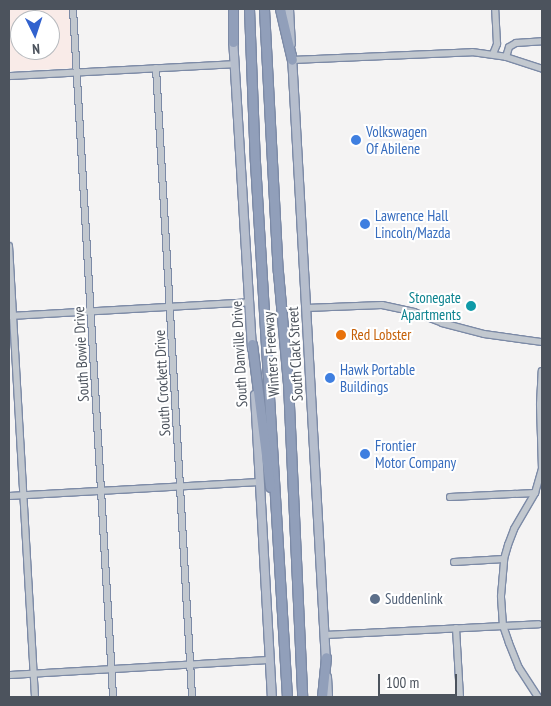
<!DOCTYPE html>
<html>
<head>
<meta charset="utf-8">
<style>
  body { margin:0 }
  #map { position:relative; width:551px; height:706px; overflow:hidden; background:#f4f3f3; font-family:"PT Sans Narrow",sans-serif }
  div>[style] { position:absolute }
  .medical>* { inset:0; background:#f9ebe8 }
  .roads { filter:drop-shadow(1px 0 #7c8aa6) drop-shadow(-1px 0 #7c8aa6) drop-shadow(0 1px #7c8aa6) drop-shadow(0 -1px #7c8aa6) }
  .minor>* { height:6px; margin:-3px; padding:0 3px; transform-origin:3px; border-radius:3px; background:#c2c8cf }
  .major>* { height:8px; margin:-4px; padding:0 4px; transform-origin:4px; border-radius:4px; background:#b6becd }
  .highway>* { height:9px; margin:-4.5px; padding:0 4.5px; transform-origin:4.5px; border-radius:4.5px; background:#919fba }
  .dots>* { width:14px; height:14px; translate:-50% -50%; box-sizing:border-box; border:2px solid #fff; border-radius:50% }
  span { translate:-50% -50%; white-space:nowrap; text-align:center; line-height:1.15; -webkit-text-stroke:4px #fff; paint-order:stroke }
  .shop-label { font-size:15px; color:#366cbe }
  .left { translate:0 -50%; text-align:left }
  .culture-label { font-size:15px; color:#0d838f }
  .right { translate:-100% -50%; text-align:right }
  .food-label { font-size:15px; color:#c56008 }
  .street-label { font-size:15px; color:#4c535d }
  .service-label { font-size:15px; color:#4e5e75 }
  .frame { position:absolute; inset:0; border:10px solid #4c535d; pointer-events:none }
  .north { position:absolute; left:10px; top:10px; width:50px; height:50px; box-sizing:border-box; background:#fff; border:1px solid #b7babe; border-radius:50%; rotate:176deg; font-size:14px; font-weight:700; line-height:20px; text-align:center; color:#4c535d }
  .north::after { content:''; display:block; margin:auto; width:18px; height:22px; background:#3262ce; clip-path:polygon(50% 0,100% 100%,50% 72%,0 100%) }
  .scale { position:absolute; left:378px; top:674px; width:79px; height:22px; box-sizing:border-box; border:2px solid #4c535d; border-top:0; padding-left:6px; font-size:15px; line-height:18px; white-space:nowrap; color:#4c535d; -webkit-text-stroke:4px #fff; paint-order:stroke }
</style>
</head>
<body>
<div id="map">
  <div class="medical">
    <div style="clip-path:polygon(evenodd,9px 9px,69px 9px,74px 68px,9px 71px,9px 9px,20px 20px,50px 20px,50px 50px,20px 50px,20px 20px)"></div>
  </div>
  <div class="roads">
    <div class="minor">
      <div style="left:73px;top:9px;width:689px;rotate:86.67deg"></div>
      <div style="left:493px;top:54px;width:11px;rotate:-68deg"></div>
      <div style="left:497px;top:44px;width:35px;rotate:-93deg"></div>
      <div style="left:506px;top:57px;width:10px;rotate:-73deg"></div>
      <div style="left:509px;top:47px;width:8px;rotate:-30deg"></div>
      <div style="left:516px;top:43px;width:26px;rotate:-4deg"></div>
      <div style="left:292px;top:60px;width:180px;rotate:-2.5deg"></div>
      <div style="left:472px;top:52px;width:34px;rotate:8deg"></div>
      <div style="left:506px;top:57px;width:38px;rotate:18deg"></div>
      <div style="left:156px;top:68px;width:630px;rotate:86.72deg"></div>
      <div style="left:9px;top:76px;width:226px;rotate:-3deg"></div>
      <div style="left:9px;top:246px;width:452px;rotate:86.7deg"></div>
      <div style="left:306px;top:308px;width:76px;rotate:-2.3deg"></div>
      <div style="left:382px;top:305px;width:33px;rotate:12deg"></div>
      <div style="left:414px;top:312px;width:30px;rotate:21deg"></div>
      <div style="left:442px;top:323px;width:43px;rotate:14.7deg"></div>
      <div style="left:484px;top:334px;width:59px;rotate:7.9deg"></div>
      <div style="left:10px;top:316px;width:240px;rotate:-3.3deg"></div>
      <div style="left:9px;top:496px;width:251px;rotate:-3.2deg"></div>
      <div style="left:450px;top:497px;width:85px;rotate:-2.7deg"></div>
      <div style="left:454px;top:562px;width:50px;rotate:-3.4deg"></div>
      <div style="left:456px;top:628px;width:69px;rotate:86.7deg"></div>
      <div style="left:325px;top:635px;width:214px;rotate:-2.9deg"></div>
      <div style="left:9px;top:675px;width:261px;rotate:-3.3deg"></div>
      <div style="left:538px;top:697px;width:35px;rotate:-123deg"></div>
      <div style="left:519px;top:668px;width:27px;rotate:-112deg"></div>
      <div style="left:509px;top:643px;width:18px;rotate:-109deg"></div>
      <div style="left:503px;top:626px;width:30px;rotate:-94deg"></div>
      <div style="left:501px;top:596px;width:37px;rotate:-85deg"></div>
      <div style="left:504px;top:559px;width:15px;rotate:-74deg"></div>
      <div style="left:508px;top:545px;width:17px;rotate:-69deg"></div>
      <div style="left:514px;top:529px;width:42px;rotate:-59.7deg"></div>
      <div style="left:535px;top:493px;width:25px;rotate:-74deg"></div>
      <div style="left:542px;top:469px;width:65px;rotate:-91.8deg"></div>
      <div style="left:540px;top:404px;width:33px;rotate:-87deg"></div>
    </div>
    <div class="major">
      <div style="left:289px;top:9px;width:35px;rotate:87deg"></div>
      <div style="left:233px;top:38px;width:311px;rotate:86.5deg"></div>
      <div style="left:292px;top:56px;width:608px;rotate:86.79deg"></div>
      <div style="left:255px;top:395px;width:302px;rotate:86.8deg"></div>
      <div style="left:327px;top:677px;width:20px;rotate:87deg"></div>
    </div>
    <div class="highway">
      <div style="left:249px;top:9px;width:153px;rotate:87.8deg"></div>
      <div style="left:255px;top:162px;width:536px;rotate:86.58deg"></div>
      <div style="left:264px;top:9px;width:263px;rotate:87deg"></div>
      <div style="left:278px;top:272px;width:111px;rotate:84.9deg"></div>
      <div style="left:288px;top:383px;width:314px;rotate:87.4deg"></div>
      <div style="left:280px;top:9px;width:52px;rotate:76.8deg"></div>
      <div style="left:233px;top:42px;width:33px;rotate:-90deg"></div>
      <div style="left:252px;top:344px;width:144px;rotate:82.8deg"></div>
      <div style="left:322px;top:697px;width:40px;rotate:-84.3deg"></div>
    </div>
  </div>
  <div class="dots">
    <div style="left:356px;top:140px;background:#3f7fe0"></div>
    <div style="left:365px;top:224px;background:#3f7fe0"></div>
    <div style="left:471px;top:306px;background:#0f9aa8"></div>
    <div style="left:341px;top:335px;background:#e8710a"></div>
    <div style="left:330px;top:378px;background:#3f7fe0"></div>
    <div style="left:365px;top:454px;background:#3f7fe0"></div>
    <div style="left:375px;top:599px;background:#5c6f8a"></div>
  </div>
  <div class="shop-label">
    <span class="left" style="left:366px;top:140px">Volkswagen<br>Of Abilene</span>
    <span class="left" style="left:375px;top:224px">Lawrence Hall<br>Lincoln/Mazda</span>
    <span class="left" style="left:340px;top:378px">Hawk Portable<br>Buildings</span>
    <span class="left" style="left:375px;top:454px">Frontier<br>Motor Company</span>
  </div>
  <div class="culture-label">
    <span class="right" style="left:461px;top:306px">Stonegate<br>Apartments</span>
  </div>
  <div class="food-label">
    <span class="left" style="left:351px;top:335px">Red Lobster</span>
  </div>
  <div class="street-label">
    <span style="left:81px;top:354px;rotate:-93deg">South Bowie Drive</span>
    <span style="left:239px;top:354px;rotate:-93deg">South Danville Drive</span>
    <span style="left:271px;top:354px;rotate:-94deg">Winters Freeway</span>
    <span style="left:295px;top:354px;rotate:-93deg">South Clack Street</span>
    <span style="left:162px;top:383px;rotate:-93deg">South Crockett Drive</span>
  </div>
  <div class="service-label">
    <span class="left" style="left:385px;top:599px">Suddenlink</span>
  </div>
  <div class="frame"></div>
  <div class="north">N</div>
  <div class="scale">100 m</div>
</div>
</body>
</html>
